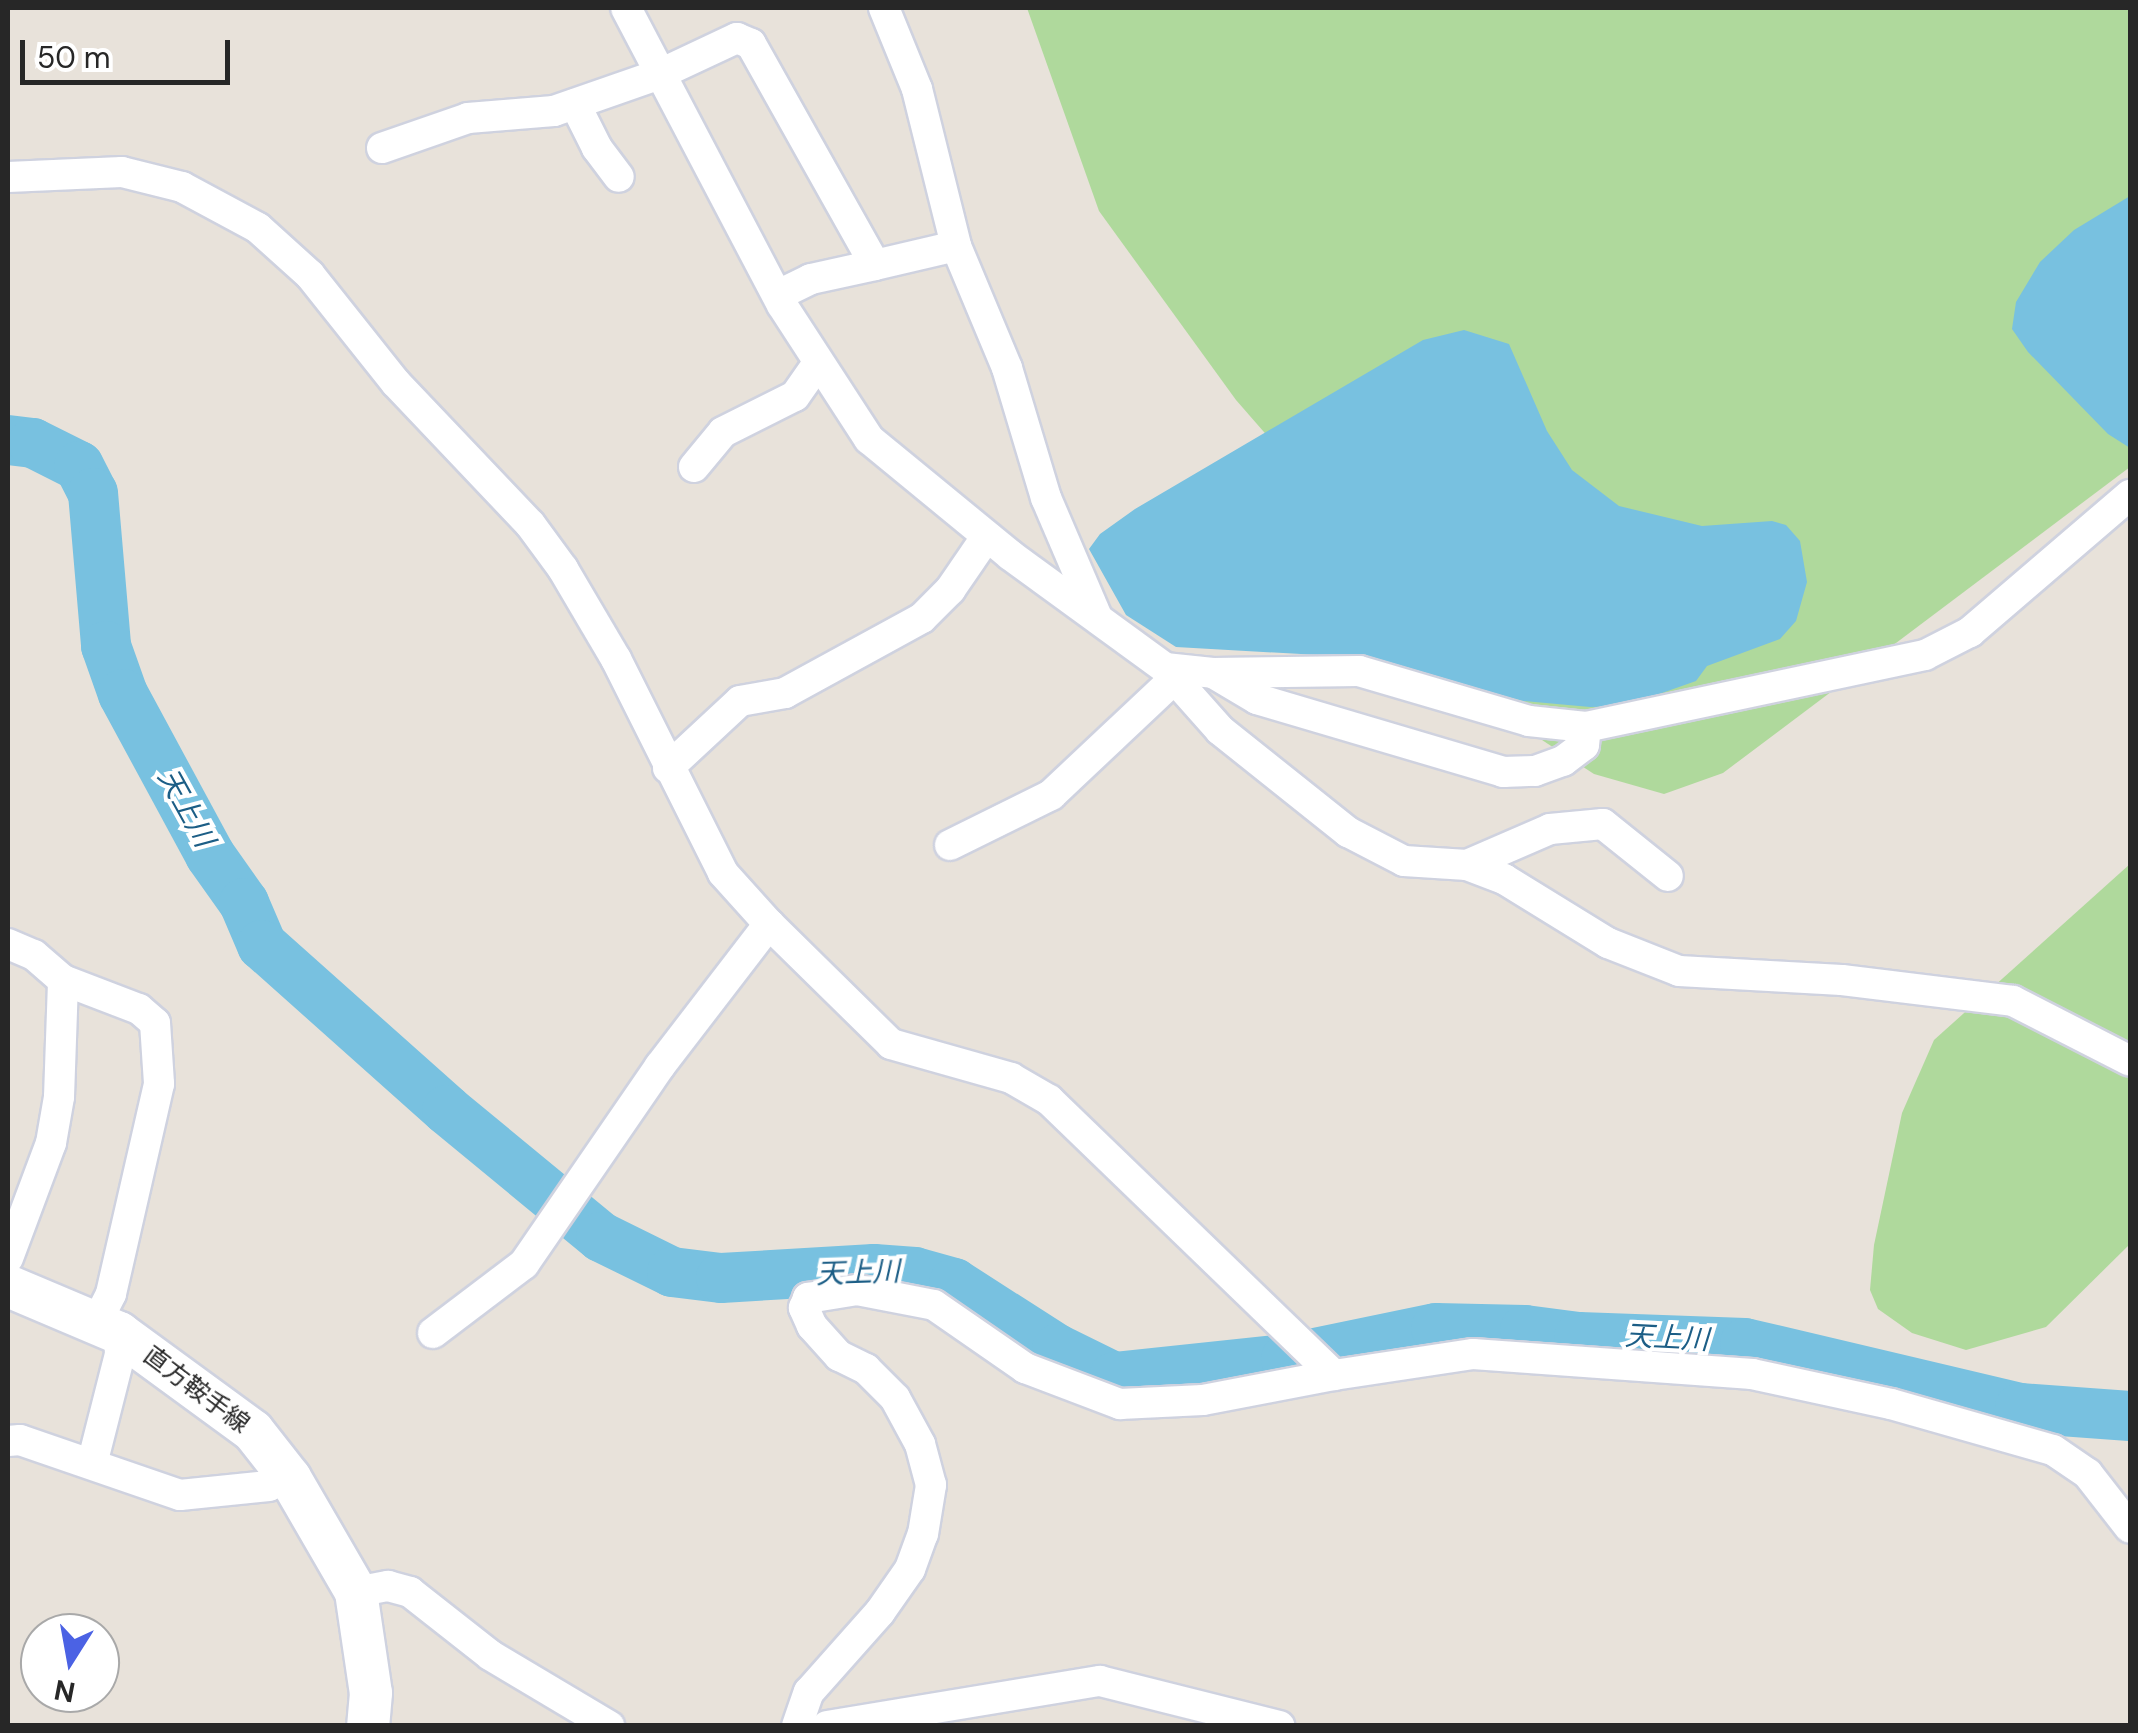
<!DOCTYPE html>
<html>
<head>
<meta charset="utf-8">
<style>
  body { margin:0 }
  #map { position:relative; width:2138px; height:1733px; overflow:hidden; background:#e8e2da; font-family:"DM Sans","Noto Sans JP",sans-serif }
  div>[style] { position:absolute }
  .green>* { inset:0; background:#afd99c }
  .water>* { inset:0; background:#78c1e0 }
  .river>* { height:50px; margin:-25px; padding:0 25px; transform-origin:25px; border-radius:25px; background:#78c1e0 }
  .roads { filter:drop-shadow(2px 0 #cfd2df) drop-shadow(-2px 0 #cfd2df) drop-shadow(0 2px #cfd2df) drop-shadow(0 -2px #cfd2df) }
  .street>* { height:30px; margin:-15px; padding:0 15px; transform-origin:15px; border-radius:15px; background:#fff }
  .secondary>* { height:42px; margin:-21px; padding:0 21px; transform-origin:21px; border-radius:21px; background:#fff }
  span { translate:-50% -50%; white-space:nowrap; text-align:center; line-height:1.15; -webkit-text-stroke:8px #fff; paint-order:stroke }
  .street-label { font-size:25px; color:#272727 }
  .water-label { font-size:28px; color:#1c5e86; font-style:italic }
  .frame { position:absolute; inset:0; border:10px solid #272727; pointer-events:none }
  .north { position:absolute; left:20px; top:1613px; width:100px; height:100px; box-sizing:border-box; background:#fff; border:2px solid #a9a9a9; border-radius:50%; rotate:191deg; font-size:28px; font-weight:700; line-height:40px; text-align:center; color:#272727 }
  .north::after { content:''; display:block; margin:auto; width:35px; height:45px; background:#4b62e4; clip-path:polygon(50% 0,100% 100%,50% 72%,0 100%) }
  .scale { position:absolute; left:20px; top:40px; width:210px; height:45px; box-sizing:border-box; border:5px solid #272727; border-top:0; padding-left:12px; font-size:30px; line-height:35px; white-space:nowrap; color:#272727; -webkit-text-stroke:8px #fff; paint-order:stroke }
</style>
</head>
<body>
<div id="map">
  <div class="green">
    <div style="clip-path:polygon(1027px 8px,2130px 8px,2130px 467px,1723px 773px,1664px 794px,1594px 774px,1519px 725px,1236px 400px,1099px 211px)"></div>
    <div style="clip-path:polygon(2130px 864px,2130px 1244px,2046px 1327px,1966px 1350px,1912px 1333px,1878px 1309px,1870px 1290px,1874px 1245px,1902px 1113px,1934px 1040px)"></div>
  </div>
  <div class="water">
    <div style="clip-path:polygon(2130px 196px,2130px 448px,2108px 434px,2028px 352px,2012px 329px,2016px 302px,2040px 262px,2074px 230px)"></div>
    <div style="clip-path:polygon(1464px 330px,1509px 344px,1547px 431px,1572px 470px,1619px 506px,1702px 526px,1772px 521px,1786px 525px,1800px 541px,1807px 582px,1796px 621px,1780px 639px,1707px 666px,1696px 681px,1625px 706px,1590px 707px,1523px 701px,1354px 657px,1176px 647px,1126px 615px,1089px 549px,1100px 534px,1135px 509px,1423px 340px)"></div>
  </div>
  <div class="river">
    <div style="left:8px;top:440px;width:25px;rotate:7deg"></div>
    <div style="left:33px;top:443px;width:51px;rotate:26.6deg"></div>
    <div style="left:79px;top:466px;width:30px;rotate:63deg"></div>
    <div style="left:93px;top:493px;width:154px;rotate:85.1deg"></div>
    <div style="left:106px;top:646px;width:51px;rotate:70.5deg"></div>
    <div style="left:123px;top:694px;width:183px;rotate:61.6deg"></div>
    <div style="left:210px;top:855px;width:59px;rotate:54.7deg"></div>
    <div style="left:244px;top:903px;width:46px;rotate:66.8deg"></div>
    <div style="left:262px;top:945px;width:248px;rotate:41.7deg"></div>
    <div style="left:447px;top:1110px;width:200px;rotate:39.5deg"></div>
    <div style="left:601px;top:1237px;width:79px;rotate:26.2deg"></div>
    <div style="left:672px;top:1272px;width:49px;rotate:7deg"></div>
    <div style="left:721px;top:1278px;width:153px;rotate:-3.4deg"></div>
    <div style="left:874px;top:1269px;width:41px;rotate:4.2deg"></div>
    <div style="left:915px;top:1272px;width:41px;rotate:15.8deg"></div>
    <div style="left:954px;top:1283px;width:122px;rotate:32.7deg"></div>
    <div style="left:1057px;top:1349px;width:64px;rotate:26.2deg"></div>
    <div style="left:1114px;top:1377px;width:173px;rotate:-6deg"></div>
    <div style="left:1286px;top:1359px;width:153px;rotate:-11.7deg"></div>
    <div style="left:1436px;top:1328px;width:89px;rotate:1.3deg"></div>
    <div style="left:1525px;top:1330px;width:54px;rotate:7.4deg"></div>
    <div style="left:1579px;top:1337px;width:166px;rotate:2.1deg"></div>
    <div style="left:1745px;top:1343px;width:283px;rotate:13.3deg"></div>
    <div style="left:2020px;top:1408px;width:110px;rotate:4.2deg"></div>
  </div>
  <div class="roads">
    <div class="street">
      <div style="left:626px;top:8px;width:335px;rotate:62.3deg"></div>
      <div style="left:782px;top:305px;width:160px;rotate:57deg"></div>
      <div style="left:869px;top:439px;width:183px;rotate:39.4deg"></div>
      <div style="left:1010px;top:555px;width:192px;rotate:36.1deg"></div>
      <div style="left:1165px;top:668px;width:83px;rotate:48.4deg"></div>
      <div style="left:1220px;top:730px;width:164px;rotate:38.6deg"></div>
      <div style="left:1348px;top:832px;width:63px;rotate:27.4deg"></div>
      <div style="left:1404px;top:861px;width:63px;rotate:3.6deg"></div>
      <div style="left:1467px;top:865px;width:40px;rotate:21deg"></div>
      <div style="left:1504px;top:879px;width:122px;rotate:31.6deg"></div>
      <div style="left:1608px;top:943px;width:76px;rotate:21.5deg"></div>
      <div style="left:1679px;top:971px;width:163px;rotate:3.2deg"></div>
      <div style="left:1842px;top:980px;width:172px;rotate:7deg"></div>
      <div style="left:2013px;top:1001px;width:131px;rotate:27.1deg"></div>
      <div style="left:884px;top:8px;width:87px;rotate:67.8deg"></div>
      <div style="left:917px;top:89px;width:162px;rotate:76deg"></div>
      <div style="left:956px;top:246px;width:132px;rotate:67.3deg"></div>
      <div style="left:1007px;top:368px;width:136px;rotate:73.3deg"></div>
      <div style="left:1046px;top:498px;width:129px;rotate:66.8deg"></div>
      <div style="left:575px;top:104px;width:49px;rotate:63.4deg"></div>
      <div style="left:597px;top:148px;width:36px;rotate:53deg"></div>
      <div style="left:382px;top:148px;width:91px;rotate:-19.2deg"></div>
      <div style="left:468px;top:118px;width:86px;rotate:-4.7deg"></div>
      <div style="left:554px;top:111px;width:112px;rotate:-19.2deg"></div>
      <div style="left:660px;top:74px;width:85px;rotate:-25.1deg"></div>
      <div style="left:737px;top:38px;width:15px;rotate:23deg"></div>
      <div style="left:751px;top:44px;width:253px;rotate:60.7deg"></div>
      <div style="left:875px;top:265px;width:66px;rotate:167.7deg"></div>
      <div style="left:811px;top:279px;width:37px;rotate:154deg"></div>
      <div style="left:8px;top:177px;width:114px;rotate:-2.5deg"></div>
      <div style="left:122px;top:172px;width:62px;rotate:14deg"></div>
      <div style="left:182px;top:187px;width:86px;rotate:28.3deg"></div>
      <div style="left:258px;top:228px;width:70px;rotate:42.1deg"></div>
      <div style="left:310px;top:275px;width:138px;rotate:51.5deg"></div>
      <div style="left:396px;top:383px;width:195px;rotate:46.5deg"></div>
      <div style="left:530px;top:524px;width:56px;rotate:53.7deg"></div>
      <div style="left:563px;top:569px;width:104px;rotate:59.5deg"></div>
      <div style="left:616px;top:659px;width:239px;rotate:63.4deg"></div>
      <div style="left:723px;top:873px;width:69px;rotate:48deg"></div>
      <div style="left:769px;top:924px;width:171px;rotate:44.5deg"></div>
      <div style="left:891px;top:1044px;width:125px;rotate:15.8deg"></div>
      <div style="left:1011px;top:1078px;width:44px;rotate:30.1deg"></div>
      <div style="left:1049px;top:1100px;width:396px;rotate:44deg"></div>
      <div style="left:1334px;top:1375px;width:141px;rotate:-8.6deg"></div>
      <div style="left:1473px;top:1354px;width:280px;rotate:4.1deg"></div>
      <div style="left:1752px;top:1374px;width:142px;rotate:12.2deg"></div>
      <div style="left:1891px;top:1404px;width:168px;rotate:15.9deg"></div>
      <div style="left:2053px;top:1450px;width:42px;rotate:34.4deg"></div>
      <div style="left:2088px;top:1474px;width:68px;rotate:52.1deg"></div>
      <div style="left:875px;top:265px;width:83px;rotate:-13.2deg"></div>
      <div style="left:694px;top:467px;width:45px;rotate:-50.4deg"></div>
      <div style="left:723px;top:432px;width:80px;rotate:-26.6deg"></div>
      <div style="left:795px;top:396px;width:38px;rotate:-55deg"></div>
      <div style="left:1165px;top:668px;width:48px;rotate:5.9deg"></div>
      <div style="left:1213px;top:673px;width:146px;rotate:-0.8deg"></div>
      <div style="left:1359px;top:671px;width:177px;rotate:16.4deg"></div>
      <div style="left:1529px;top:721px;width:57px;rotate:6deg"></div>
      <div style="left:1586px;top:727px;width:347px;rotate:-12deg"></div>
      <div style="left:1925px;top:655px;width:51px;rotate:-27.1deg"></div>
      <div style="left:1970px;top:632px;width:211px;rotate:-40.6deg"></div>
      <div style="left:1215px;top:674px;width:49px;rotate:30.8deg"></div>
      <div style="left:1257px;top:699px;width:257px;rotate:16.5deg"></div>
      <div style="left:1503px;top:772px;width:32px;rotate:-2deg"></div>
      <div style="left:1535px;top:771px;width:30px;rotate:-20deg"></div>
      <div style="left:1563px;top:761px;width:26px;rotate:-37deg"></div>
      <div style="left:1584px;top:745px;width:18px;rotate:-84deg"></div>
      <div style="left:668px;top:768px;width:98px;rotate:-42.9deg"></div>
      <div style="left:740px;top:701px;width:46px;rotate:-10.1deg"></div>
      <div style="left:785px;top:693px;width:156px;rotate:-28.7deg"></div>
      <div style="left:922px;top:618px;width:40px;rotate:-45deg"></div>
      <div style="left:950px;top:590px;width:65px;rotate:-55.6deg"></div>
      <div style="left:950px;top:845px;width:113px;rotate:-26.3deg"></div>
      <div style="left:1051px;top:795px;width:169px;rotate:-43.3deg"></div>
      <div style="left:1467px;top:865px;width:90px;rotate:-23.4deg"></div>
      <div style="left:1550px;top:829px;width:53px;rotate:-5.4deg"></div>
      <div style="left:1603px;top:824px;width:83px;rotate:38.7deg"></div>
      <div style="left:8px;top:944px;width:28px;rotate:23deg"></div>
      <div style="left:34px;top:955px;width:38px;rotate:41deg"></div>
      <div style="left:63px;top:980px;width:81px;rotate:20.9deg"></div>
      <div style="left:139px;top:1009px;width:21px;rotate:41deg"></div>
      <div style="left:155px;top:1023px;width:61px;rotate:86.2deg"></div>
      <div style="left:159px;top:1084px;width:215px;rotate:102.9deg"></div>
      <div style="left:111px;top:1294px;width:33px;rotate:117deg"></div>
      <div style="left:8px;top:1258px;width:123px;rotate:-69.5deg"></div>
      <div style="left:51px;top:1143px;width:47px;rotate:-80.1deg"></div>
      <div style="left:59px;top:1097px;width:117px;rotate:-88deg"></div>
      <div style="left:433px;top:1333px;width:114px;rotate:-37.2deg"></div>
      <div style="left:524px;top:1264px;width:240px;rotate:-55.5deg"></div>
      <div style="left:660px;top:1066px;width:179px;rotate:-52.5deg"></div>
      <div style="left:8px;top:1441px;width:12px;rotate:-5deg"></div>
      <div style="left:20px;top:1440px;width:169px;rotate:19deg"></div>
      <div style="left:180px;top:1495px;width:89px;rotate:-5.8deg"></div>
      <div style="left:269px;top:1486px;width:22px;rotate:-36deg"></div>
      <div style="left:92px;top:1464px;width:114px;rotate:-75.7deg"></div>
      <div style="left:120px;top:1354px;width:21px;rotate:-93deg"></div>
      <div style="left:356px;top:1592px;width:33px;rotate:-11deg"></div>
      <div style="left:388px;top:1586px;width:23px;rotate:15deg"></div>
      <div style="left:410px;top:1592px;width:102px;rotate:38.2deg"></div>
      <div style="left:490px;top:1655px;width:139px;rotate:30.8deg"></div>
      <div style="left:797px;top:1726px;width:36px;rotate:-71deg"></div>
      <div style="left:809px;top:1692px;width:107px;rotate:-48.4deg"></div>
      <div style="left:880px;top:1612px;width:52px;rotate:-55.1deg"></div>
      <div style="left:910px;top:1569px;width:37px;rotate:-70deg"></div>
      <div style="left:923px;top:1534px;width:50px;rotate:-80.7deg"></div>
      <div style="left:931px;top:1485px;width:42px;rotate:-105deg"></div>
      <div style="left:920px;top:1444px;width:52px;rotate:-118.5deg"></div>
      <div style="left:895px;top:1398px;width:41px;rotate:-135deg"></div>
      <div style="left:866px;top:1369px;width:30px;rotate:-154deg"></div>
      <div style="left:839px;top:1356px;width:40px;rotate:-132deg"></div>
      <div style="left:812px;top:1326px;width:20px;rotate:-114deg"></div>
      <div style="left:804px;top:1308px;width:11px;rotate:-68deg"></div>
      <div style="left:808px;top:1298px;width:50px;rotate:-9.3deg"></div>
      <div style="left:857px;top:1290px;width:78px;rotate:11deg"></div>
      <div style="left:934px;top:1305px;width:111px;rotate:34.7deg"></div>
      <div style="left:1025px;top:1368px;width:102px;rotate:20.8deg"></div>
      <div style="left:1120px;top:1404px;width:83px;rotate:-2.8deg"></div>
      <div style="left:1203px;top:1400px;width:133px;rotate:-10.8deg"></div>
      <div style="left:827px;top:1726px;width:277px;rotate:-9.4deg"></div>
      <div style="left:1100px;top:1681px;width:185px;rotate:14.1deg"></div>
    </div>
    <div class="secondary">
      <div style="left:8px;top:1286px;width:121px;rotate:22.9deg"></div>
      <div style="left:119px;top:1333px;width:166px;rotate:36.2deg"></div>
      <div style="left:253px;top:1431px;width:60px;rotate:51.8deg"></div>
      <div style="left:290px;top:1478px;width:132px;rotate:59.9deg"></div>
      <div style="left:356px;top:1592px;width:102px;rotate:81.6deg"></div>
      <div style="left:371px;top:1693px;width:33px;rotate:95deg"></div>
    </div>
  </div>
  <div class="street-label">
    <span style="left:196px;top:1390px;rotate:37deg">直方鞍手線</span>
  </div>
  <div class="water-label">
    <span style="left:186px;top:808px;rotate:61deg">天上川</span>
    <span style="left:858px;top:1273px;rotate:-2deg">天上川</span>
    <span style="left:1667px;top:1338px;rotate:3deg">天上川</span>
  </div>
  <div class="frame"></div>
  <div class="north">N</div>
  <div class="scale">50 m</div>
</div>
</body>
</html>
